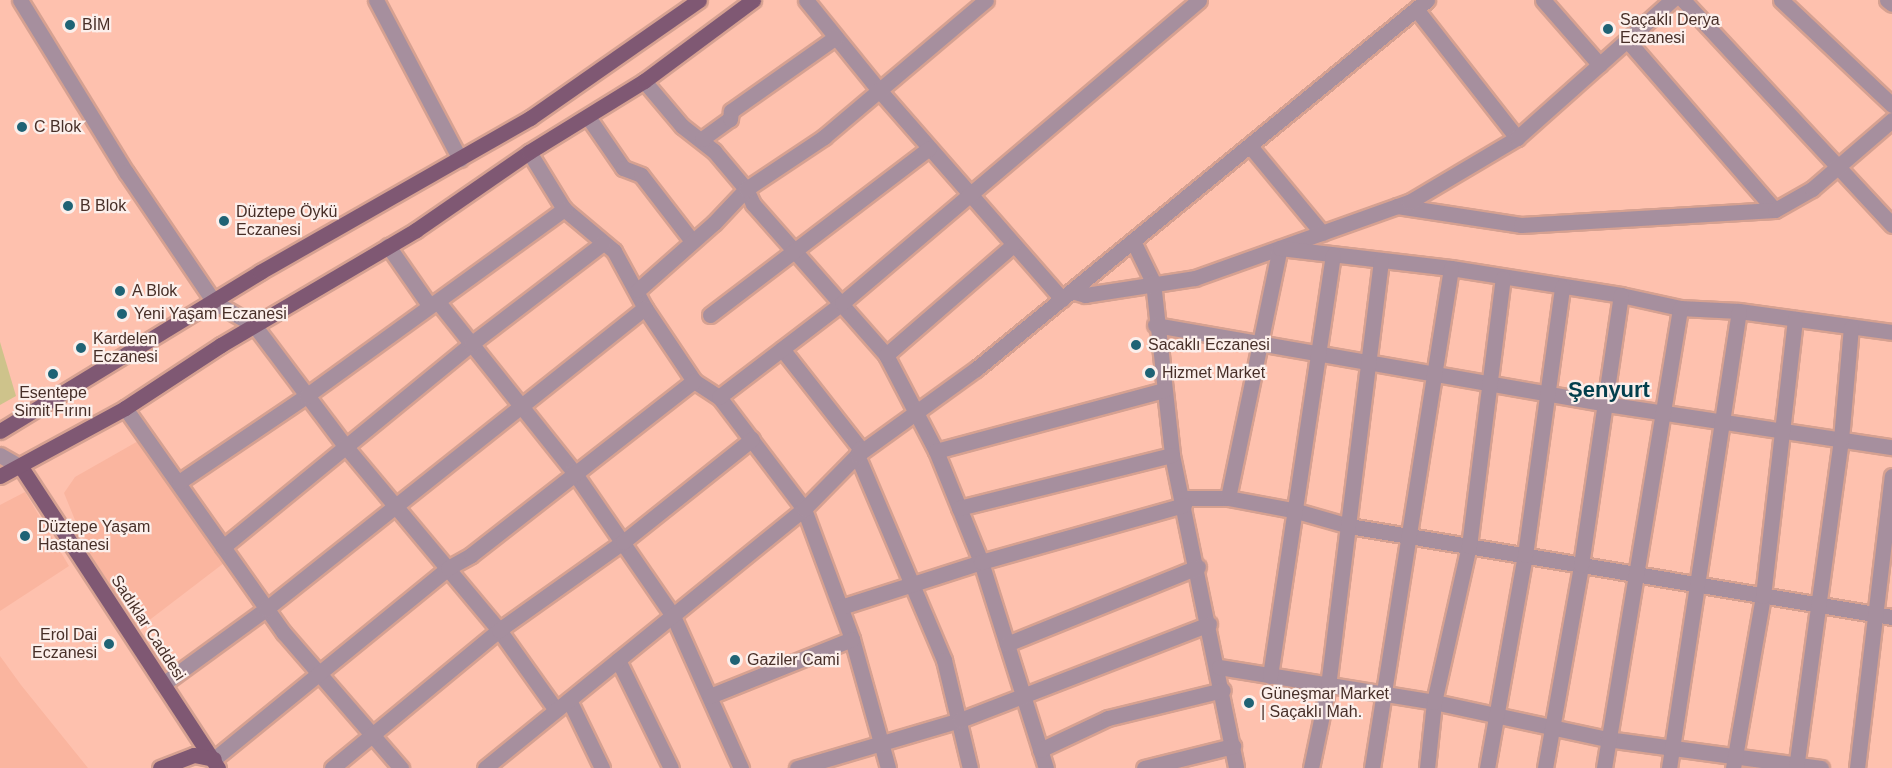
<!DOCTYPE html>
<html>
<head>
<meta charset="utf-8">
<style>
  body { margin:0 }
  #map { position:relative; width:1892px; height:768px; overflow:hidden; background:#fec1ae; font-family:Helvetica,sans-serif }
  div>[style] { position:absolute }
  .built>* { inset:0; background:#fab59f }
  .green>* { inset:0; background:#cec38b }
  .roads { filter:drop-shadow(2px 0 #d6a191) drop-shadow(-2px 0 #d6a191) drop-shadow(0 2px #d6a191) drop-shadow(0 -2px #d6a191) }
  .minor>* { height:15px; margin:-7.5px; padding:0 7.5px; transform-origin:7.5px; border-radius:7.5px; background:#a68f9e }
  .major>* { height:15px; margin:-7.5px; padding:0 7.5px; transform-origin:7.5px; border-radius:7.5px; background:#7f5873 }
  .dots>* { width:16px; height:16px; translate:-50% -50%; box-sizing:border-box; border:3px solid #fcefeb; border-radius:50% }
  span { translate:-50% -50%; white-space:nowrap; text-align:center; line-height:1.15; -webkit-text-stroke:4.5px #fcefeb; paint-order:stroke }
  .poi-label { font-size:16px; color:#472f28 }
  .left { translate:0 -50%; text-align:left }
  .right { translate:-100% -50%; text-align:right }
  .street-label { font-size:16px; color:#472f28 }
  .district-label { font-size:22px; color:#033f4d; font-weight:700 }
</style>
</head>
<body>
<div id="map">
  <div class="built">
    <div style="clip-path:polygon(140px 440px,224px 563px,139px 628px,88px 552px,64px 493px,75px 477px)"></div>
    <div style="clip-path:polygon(25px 492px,69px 566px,0 611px,0 505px)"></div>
    <div style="clip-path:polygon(0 656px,21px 685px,88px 768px,0 768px)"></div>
  </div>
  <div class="green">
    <div style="clip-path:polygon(0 342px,16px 396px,0 405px)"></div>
  </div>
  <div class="roads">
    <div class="minor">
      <div style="left:20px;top:0;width:202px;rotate:58.4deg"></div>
      <div style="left:126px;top:172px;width:157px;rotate:55.9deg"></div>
      <div style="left:214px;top:302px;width:46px;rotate:29.9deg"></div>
      <div style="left:254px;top:325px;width:153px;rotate:53deg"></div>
      <div style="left:346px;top:447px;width:239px;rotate:50.1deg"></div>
      <div style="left:499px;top:630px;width:98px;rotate:54.5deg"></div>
      <div style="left:376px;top:0;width:180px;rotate:62.2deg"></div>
      <div style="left:806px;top:0;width:116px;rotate:51deg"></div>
      <div style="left:879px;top:90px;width:278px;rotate:48.8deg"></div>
      <div style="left:1543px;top:0;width:86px;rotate:48.8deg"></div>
      <div style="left:1683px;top:0;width:307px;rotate:47.1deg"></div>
      <div style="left:1781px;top:0;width:153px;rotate:43.4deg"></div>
      <div style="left:1887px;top:0;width:6px;rotate:39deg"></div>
      <div style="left:1416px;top:9px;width:164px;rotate:51.9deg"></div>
      <div style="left:1627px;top:40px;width:225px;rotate:49deg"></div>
      <div style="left:644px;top:81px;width:59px;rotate:49.8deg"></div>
      <div style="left:682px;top:126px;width:41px;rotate:38deg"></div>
      <div style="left:714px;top:151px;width:50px;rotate:49.9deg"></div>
      <div style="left:746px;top:189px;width:17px;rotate:65deg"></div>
      <div style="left:753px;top:204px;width:201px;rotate:48.6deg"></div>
      <div style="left:886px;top:355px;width:108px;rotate:62.5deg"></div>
      <div style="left:936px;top:451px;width:120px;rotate:67.9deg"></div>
      <div style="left:981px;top:562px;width:216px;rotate:72.5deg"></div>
      <div style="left:588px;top:117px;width:62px;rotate:55.5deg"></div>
      <div style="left:623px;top:168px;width:19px;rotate:21deg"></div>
      <div style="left:641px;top:175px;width:83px;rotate:52.3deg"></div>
      <div style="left:702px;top:139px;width:34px;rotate:-36deg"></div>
      <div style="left:730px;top:119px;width:8px;rotate:-83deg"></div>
      <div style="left:731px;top:111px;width:128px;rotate:-35.2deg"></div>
      <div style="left:1250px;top:146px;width:113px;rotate:50.4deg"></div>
      <div style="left:529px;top:152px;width:67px;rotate:58.4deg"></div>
      <div style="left:564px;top:209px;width:65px;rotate:40deg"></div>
      <div style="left:614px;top:251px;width:65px;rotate:61.5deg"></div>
      <div style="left:645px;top:308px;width:88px;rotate:56.1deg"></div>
      <div style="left:694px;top:381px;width:30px;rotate:33deg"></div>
      <div style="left:719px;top:397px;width:141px;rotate:52.8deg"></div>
      <div style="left:804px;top:509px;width:139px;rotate:69.7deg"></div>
      <div style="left:852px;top:639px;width:134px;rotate:74.4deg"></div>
      <div style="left:1397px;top:206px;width:125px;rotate:8.7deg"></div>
      <div style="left:1521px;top:225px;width:254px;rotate:-3.4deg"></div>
      <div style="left:1775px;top:210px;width:43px;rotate:-29.6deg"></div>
      <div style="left:1812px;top:189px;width:106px;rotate:-40.8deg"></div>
      <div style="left:1133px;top:241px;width:46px;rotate:64deg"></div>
      <div style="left:1153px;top:282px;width:174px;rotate:83.7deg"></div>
      <div style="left:1172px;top:455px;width:319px;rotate:78.4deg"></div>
      <div style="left:388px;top:246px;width:72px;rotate:55.2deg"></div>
      <div style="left:638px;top:290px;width:101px;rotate:-41.4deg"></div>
      <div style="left:714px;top:223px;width:47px;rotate:-46.7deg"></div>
      <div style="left:746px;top:189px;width:94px;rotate:-33.7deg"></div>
      <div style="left:824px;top:137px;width:212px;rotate:-40.2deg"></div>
      <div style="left:1072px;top:291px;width:14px;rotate:17deg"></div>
      <div style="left:1085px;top:295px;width:111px;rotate:-8.8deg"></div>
      <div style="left:1195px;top:278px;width:227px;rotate:-19.6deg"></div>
      <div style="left:1409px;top:202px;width:126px;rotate:-30.7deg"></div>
      <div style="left:1517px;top:138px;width:208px;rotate:-41.7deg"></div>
      <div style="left:438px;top:302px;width:216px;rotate:51.4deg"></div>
      <div style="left:573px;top:471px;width:176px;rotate:55.4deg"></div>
      <div style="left:673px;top:616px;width:167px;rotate:65.9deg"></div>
      <div style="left:710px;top:315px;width:275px;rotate:-37.3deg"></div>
      <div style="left:1155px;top:325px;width:458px;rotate:9.9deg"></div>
      <div style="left:1606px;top:404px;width:289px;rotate:8.6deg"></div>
      <div style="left:782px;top:349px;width:126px;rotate:51.8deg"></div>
      <div style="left:860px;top:448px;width:8px;rotate:113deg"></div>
      <div style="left:857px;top:455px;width:223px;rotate:67deg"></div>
      <div style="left:944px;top:660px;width:111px;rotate:76.5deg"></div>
      <div style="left:886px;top:355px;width:169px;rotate:-40.9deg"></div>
      <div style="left:719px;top:397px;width:155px;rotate:-37.4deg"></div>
      <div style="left:842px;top:303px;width:468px;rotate:-40.3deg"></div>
      <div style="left:125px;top:408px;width:276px;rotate:54.8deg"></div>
      <div style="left:284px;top:633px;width:179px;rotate:49.1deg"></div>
      <div style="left:936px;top:451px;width:236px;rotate:-15deg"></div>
      <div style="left:0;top:455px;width:24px;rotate:30deg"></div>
      <div style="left:179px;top:482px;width:153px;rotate:-34.1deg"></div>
      <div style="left:306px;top:396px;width:319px;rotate:-35.9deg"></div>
      <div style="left:1182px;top:498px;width:46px"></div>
      <div style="left:1228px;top:498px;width:66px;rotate:10.5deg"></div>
      <div style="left:1293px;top:510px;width:58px;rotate:15.9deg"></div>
      <div style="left:1349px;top:526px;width:551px;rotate:9.51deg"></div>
      <div style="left:1228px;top:498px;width:255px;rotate:-78.3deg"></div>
      <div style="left:1280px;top:248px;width:172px;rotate:6.7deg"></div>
      <div style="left:1451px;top:268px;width:172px;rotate:9deg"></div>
      <div style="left:1621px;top:295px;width:60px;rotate:12.4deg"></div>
      <div style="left:1680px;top:308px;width:59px;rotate:2.9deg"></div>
      <div style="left:1739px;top:311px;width:154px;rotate:7.8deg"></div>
      <div style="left:959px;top:508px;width:219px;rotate:-14deg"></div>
      <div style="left:223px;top:547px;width:320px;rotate:-39.3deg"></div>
      <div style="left:471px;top:344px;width:166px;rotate:-37.4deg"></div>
      <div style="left:841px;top:607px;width:147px;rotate:-17.8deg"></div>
      <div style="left:981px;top:562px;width:211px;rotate:-15.7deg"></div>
      <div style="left:1007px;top:644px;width:206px;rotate:-22deg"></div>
      <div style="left:618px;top:660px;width:120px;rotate:63.9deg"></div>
      <div style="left:1219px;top:667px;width:218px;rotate:9.2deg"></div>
      <div style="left:1434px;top:702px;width:177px;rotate:12.1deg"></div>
      <div style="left:1607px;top:739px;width:216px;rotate:7.7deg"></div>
      <div style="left:1270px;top:676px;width:426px;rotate:-81.5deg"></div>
      <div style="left:163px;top:684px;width:127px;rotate:-36.1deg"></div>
      <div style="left:266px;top:609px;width:484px;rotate:-38.5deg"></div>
      <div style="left:710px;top:696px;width:153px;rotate:-21.9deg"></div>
      <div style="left:569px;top:700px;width:76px;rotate:64.1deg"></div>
      <div style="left:1040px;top:750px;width:75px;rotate:-25.2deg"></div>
      <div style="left:1108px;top:718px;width:118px;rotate:-13.7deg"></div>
      <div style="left:214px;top:759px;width:302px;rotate:-39.2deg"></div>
      <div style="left:448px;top:568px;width:26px;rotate:-29deg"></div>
      <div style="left:471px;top:555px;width:283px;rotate:-38deg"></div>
      <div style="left:332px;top:768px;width:217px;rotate:-39.6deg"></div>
      <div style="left:499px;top:630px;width:152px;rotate:-35.4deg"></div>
      <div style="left:623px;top:542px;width:165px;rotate:-38.6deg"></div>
      <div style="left:485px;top:768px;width:411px;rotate:-39.1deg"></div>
      <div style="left:804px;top:509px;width:76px;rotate:-45.5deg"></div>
      <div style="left:857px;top:455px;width:147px;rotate:-35.9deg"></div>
      <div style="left:976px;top:369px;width:583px;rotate:-39.29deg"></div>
      <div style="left:797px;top:768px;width:170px;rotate:-16.4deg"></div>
      <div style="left:960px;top:720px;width:267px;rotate:-21.1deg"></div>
      <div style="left:1144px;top:768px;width:92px;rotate:-13.9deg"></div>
      <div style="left:1311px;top:768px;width:84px;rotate:-78.3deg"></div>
      <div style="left:1328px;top:686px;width:428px;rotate:-82.9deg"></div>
      <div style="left:1372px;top:768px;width:506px;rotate:-81.02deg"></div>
      <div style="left:1427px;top:768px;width:66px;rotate:-83.9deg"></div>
      <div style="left:1434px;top:702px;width:160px;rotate:-77.4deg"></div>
      <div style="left:1469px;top:546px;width:270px;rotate:-82.8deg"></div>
      <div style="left:1487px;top:768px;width:216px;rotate:-79.9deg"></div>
      <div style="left:1525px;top:555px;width:271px;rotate:-82.1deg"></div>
      <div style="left:1545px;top:768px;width:206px;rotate:-79.9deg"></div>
      <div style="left:1581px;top:565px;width:273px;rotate:-81.6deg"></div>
      <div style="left:1604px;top:768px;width:466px;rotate:-80.6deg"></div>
      <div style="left:1669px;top:768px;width:462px;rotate:-81.3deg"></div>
      <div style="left:1733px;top:768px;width:175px;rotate:-80.1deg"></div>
      <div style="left:1763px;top:596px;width:279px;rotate:-83.4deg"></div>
      <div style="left:1796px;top:768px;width:332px;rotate:-82.2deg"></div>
      <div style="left:1841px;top:439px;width:112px;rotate:-84.9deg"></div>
      <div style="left:1857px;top:768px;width:294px;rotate:-83.2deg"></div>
    </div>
    <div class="major">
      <div style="left:0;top:431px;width:305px;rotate:-31.4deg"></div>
      <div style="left:260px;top:272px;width:311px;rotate:-29.7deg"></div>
      <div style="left:530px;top:118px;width:206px;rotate:-34.9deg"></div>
      <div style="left:21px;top:467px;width:360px;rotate:56.8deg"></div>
      <div style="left:0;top:476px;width:142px;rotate:-28.5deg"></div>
      <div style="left:125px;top:408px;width:115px;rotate:-33.3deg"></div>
      <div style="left:221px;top:345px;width:226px;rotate:-30.5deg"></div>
      <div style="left:416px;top:230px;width:137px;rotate:-34.6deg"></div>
      <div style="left:529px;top:152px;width:135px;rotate:-31.7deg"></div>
      <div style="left:644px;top:81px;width:136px;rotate:-36.6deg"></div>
      <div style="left:160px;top:768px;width:36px;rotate:-21deg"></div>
      <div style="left:194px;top:755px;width:20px;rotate:11deg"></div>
    </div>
  </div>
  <div class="dots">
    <div style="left:70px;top:25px;background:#1f6375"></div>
    <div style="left:1608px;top:29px;background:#1f6375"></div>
    <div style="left:22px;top:127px;background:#1f6375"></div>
    <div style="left:68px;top:206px;background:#1f6375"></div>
    <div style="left:224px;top:221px;background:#1f6375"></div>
    <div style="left:120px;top:291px;background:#1f6375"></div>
    <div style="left:122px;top:314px;background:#1f6375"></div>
    <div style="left:1136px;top:345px;background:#1f6375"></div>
    <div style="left:81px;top:348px;background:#1f6375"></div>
    <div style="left:1150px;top:373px;background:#1f6375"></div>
    <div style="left:53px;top:374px;background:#1f6375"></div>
    <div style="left:25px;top:536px;background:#1f6375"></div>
    <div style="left:109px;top:644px;background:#1f6375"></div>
    <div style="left:735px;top:660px;background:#1f6375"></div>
    <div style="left:1249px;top:703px;background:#1f6375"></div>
  </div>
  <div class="poi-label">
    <span class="left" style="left:1620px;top:29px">Saçaklı Derya<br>Eczanesi</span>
    <span class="left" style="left:82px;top:25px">BİM</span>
    <span class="left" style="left:34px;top:127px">C Blok</span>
    <span class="left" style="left:80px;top:206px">B Blok</span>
    <span class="left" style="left:236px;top:221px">Düztepe Öykü<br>Eczanesi</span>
    <span class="left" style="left:132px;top:291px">A Blok</span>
    <span class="left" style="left:134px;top:314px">Yeni Yaşam Eczanesi</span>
    <span class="left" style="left:93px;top:348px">Kardelen<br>Eczanesi</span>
    <span class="left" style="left:1148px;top:345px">Sacaklı Eczanesi</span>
    <span class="left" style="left:1162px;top:373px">Hizmet Market</span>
    <span style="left:53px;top:402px">Esentepe<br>Simit Fırını</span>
    <span class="left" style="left:38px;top:536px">Düztepe Yaşam<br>Hastanesi</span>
    <span class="right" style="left:97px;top:644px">Erol Dai<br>Eczanesi</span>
    <span class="left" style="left:747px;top:660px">Gaziler Cami</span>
    <span class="left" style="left:1261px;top:703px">Güneşmar Market<br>| Saçaklı Mah.</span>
  </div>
  <div class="street-label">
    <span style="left:148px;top:628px;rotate:57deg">Sadıklar Caddesi</span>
  </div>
  <div class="district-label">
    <span style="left:1609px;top:390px">Şenyurt</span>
  </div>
</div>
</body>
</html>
